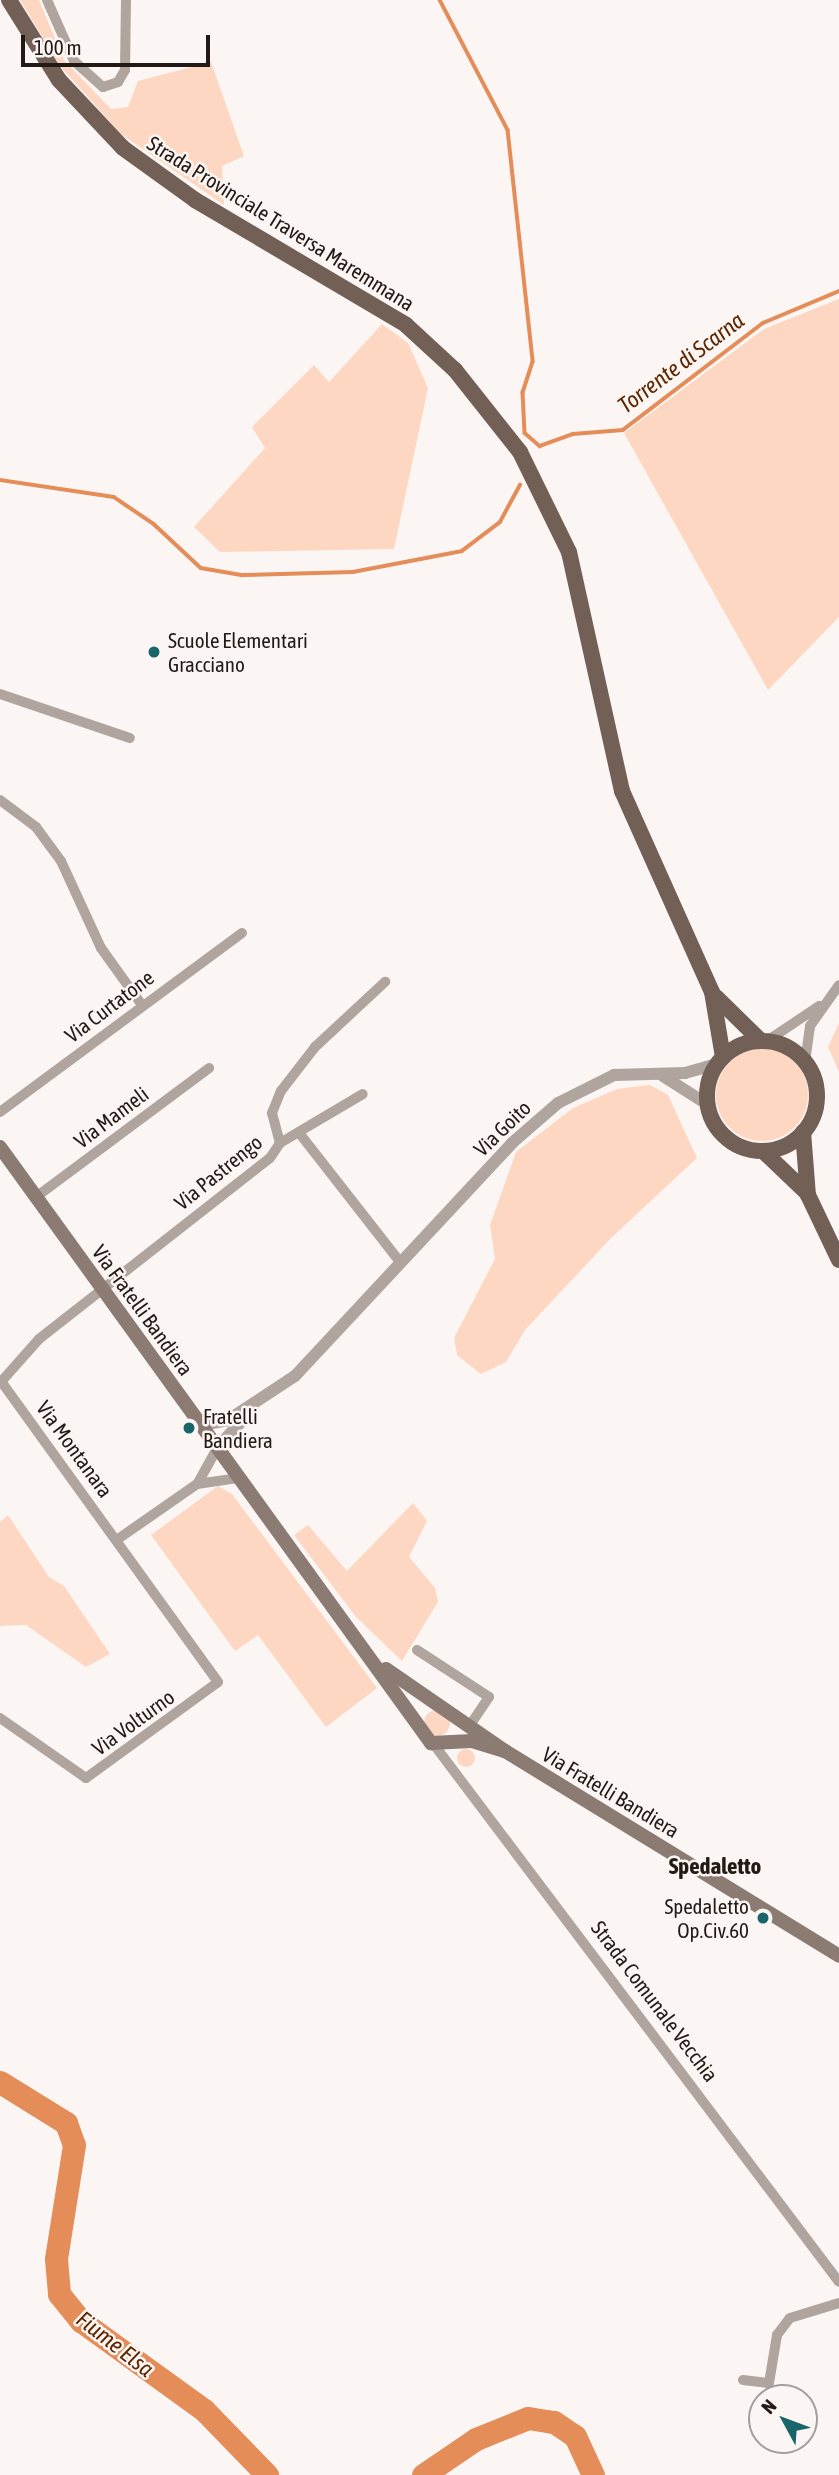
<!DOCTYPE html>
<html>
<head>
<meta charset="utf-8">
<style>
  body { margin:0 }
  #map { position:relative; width:839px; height:2475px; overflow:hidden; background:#fbf6f3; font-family:"Asap Condensed",sans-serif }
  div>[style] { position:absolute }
  .green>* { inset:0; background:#fdd7c2 }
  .round { border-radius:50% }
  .stream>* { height:3.5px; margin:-1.75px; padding:0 1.75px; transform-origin:1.75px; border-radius:1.75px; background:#e48d59 }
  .river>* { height:23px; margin:-11.5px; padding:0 11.5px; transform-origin:11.5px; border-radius:11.5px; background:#e48d59 }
  .minor>* { height:10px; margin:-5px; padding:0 5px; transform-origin:5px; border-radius:5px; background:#afa49e }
  .tertiary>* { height:12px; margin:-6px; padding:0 6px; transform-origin:6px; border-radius:6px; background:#afa49e }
  .secondary>* { height:14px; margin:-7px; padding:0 7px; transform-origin:7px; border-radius:7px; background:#8b7b73 }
  .primary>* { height:16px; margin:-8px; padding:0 8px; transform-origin:8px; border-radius:8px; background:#725f55 }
  .primary>.ring { margin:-8px; padding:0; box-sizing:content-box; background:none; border:16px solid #725f55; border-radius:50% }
  .dots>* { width:19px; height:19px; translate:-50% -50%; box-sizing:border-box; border:4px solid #fbf6f3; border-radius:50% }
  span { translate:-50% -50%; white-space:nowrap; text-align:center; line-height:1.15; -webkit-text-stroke:5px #fbf6f3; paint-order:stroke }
  .street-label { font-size:21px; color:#231a15 }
  .poi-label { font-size:21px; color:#231a15 }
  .left { translate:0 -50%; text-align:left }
  .right { translate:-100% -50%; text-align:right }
  .water-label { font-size:23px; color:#5e2700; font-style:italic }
  .neighbourhood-label { font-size:23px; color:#231a15; font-weight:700 }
  .north { position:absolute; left:748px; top:2384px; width:70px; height:70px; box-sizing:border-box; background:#fbf6f3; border:2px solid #a59e9a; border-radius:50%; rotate:311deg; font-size:19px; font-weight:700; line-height:28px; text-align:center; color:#231a15 }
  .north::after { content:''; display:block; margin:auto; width:24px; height:32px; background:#18666a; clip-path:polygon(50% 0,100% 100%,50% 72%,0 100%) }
  .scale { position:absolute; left:21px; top:35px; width:189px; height:32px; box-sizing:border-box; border:4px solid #231a15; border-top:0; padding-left:9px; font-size:21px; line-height:24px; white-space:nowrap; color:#231a15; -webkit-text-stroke:5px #fbf6f3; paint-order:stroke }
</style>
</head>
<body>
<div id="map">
  <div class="green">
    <div style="clip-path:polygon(20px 0,39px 0,64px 60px,111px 109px,128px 107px,138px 81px,211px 62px,244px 156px,222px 166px,224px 205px,121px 134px,60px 66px)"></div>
    <div style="clip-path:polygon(839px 299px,839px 617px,768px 690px,624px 433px,764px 329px)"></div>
    <div style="clip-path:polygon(382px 324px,408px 343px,428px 388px,394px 549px,220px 552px,194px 527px,265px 448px,252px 427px,314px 365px,329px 382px)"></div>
    <div style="clip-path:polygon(839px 1023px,839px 1072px,828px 1047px)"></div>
    <div class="round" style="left:716px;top:1049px;width:92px;height:92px"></div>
    <div style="clip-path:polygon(650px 1085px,668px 1095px,697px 1158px,612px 1237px,525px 1330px,506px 1362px,481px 1374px,457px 1355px,454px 1338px,495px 1259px,490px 1225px,516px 1152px,573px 1108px,617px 1089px)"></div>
    <div style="clip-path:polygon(218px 1486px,232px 1494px,377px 1688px,326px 1727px,258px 1635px,235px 1651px,151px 1535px)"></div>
    <div style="clip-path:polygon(413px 1503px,427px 1521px,409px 1557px,435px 1588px,438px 1602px,402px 1661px,356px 1617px,294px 1535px,308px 1525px,347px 1571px)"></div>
    <div style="clip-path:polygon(8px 1515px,49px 1577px,64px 1586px,110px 1654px,86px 1667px,26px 1625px,0 1626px,0 1522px)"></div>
    <div class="round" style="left:424px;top:1710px;width:26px;height:26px"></div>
    <div class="round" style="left:457px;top:1749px;width:18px;height:18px"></div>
  </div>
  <div class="stream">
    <div style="left:440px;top:0;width:147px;rotate:62.4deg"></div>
    <div style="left:508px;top:130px;width:233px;rotate:83.8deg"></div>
    <div style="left:533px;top:362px;width:32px;rotate:108deg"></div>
    <div style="left:523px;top:392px;width:41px;rotate:87.2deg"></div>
    <div style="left:525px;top:433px;width:20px;rotate:41deg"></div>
    <div style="left:540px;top:446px;width:35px;rotate:-20deg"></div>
    <div style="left:573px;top:434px;width:50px;rotate:-4.6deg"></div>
    <div style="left:623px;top:430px;width:176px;rotate:-37.4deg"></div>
    <div style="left:763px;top:323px;width:82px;rotate:-22.8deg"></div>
    <div style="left:0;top:480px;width:115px;rotate:8.5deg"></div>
    <div style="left:114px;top:497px;width:48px;rotate:34deg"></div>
    <div style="left:154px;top:524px;width:64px;rotate:43.1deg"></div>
    <div style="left:201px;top:568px;width:42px;rotate:9.7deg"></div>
    <div style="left:242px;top:575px;width:111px;rotate:-1.5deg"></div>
    <div style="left:353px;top:572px;width:111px;rotate:-10.9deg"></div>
    <div style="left:462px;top:551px;width:48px;rotate:-37.3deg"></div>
    <div style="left:500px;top:522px;width:42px;rotate:-61.6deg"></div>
  </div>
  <div class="river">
    <div style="left:0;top:2082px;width:78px;rotate:31.8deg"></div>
    <div style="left:66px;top:2123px;width:23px;rotate:70deg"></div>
    <div style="left:74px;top:2145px;width:115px;rotate:99deg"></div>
    <div style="left:56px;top:2259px;width:35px;rotate:85deg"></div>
    <div style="left:59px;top:2294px;width:35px;rotate:51deg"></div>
    <div style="left:81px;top:2321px;width:152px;rotate:35.9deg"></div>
    <div style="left:204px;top:2410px;width:91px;rotate:45.9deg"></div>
    <div style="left:423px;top:2475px;width:64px;rotate:-34.2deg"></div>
    <div style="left:476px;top:2439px;width:56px;rotate:-22deg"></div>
    <div style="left:528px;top:2418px;width:26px;rotate:9deg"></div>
    <div style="left:554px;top:2422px;width:25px;rotate:34deg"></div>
    <div style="left:575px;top:2436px;width:43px;rotate:65.2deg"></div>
  </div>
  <div class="minor">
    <div style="left:47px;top:0;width:67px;rotate:66.1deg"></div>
    <div style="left:74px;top:61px;width:39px;rotate:42deg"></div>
    <div style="left:103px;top:87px;width:16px;rotate:-18deg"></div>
    <div style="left:118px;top:82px;width:14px;rotate:-60deg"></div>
    <div style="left:125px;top:70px;width:70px;rotate:-89.2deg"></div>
    <div style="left:0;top:694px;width:137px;rotate:18.7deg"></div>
    <div style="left:0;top:800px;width:45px;rotate:36.9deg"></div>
    <div style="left:36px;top:827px;width:42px;rotate:53.7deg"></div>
    <div style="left:61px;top:861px;width:96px;rotate:65.3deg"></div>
    <div style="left:101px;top:948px;width:70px;rotate:54.3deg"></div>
    <div style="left:767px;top:1041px;width:63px;rotate:-33.9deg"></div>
    <div style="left:805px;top:1062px;width:36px;rotate:-82deg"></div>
    <div style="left:810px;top:1026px;width:50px;rotate:-54.7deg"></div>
    <div style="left:0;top:1112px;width:301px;rotate:-36.5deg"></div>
    <div style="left:300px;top:1134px;width:162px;rotate:52deg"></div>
    <div style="left:280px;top:1143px;width:31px;rotate:-105deg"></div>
    <div style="left:272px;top:1113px;width:24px;rotate:-68deg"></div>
    <div style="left:281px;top:1091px;width:56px;rotate:-52.3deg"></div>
    <div style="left:315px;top:1047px;width:96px;rotate:-42.9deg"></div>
    <div style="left:36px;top:1197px;width:216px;rotate:-36.7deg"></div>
    <div style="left:0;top:1383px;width:59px;rotate:-48.4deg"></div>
    <div style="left:39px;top:1339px;width:293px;rotate:-38.1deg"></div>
    <div style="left:270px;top:1158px;width:18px;rotate:-56deg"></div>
    <div style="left:280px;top:1143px;width:96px;rotate:-30.6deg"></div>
    <div style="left:199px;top:1481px;width:38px;rotate:-61deg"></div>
    <div style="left:118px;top:1539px;width:96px;rotate:-34.8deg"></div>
    <div style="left:197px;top:1484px;width:41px;rotate:-8.3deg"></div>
    <div style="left:417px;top:1650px;width:86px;rotate:33.1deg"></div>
    <div style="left:489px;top:1697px;width:34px;rotate:124deg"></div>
    <div style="left:0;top:1718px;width:105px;rotate:34.9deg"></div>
    <div style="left:86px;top:1778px;width:163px;rotate:-36deg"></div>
    <div style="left:218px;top:1682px;width:371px;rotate:-125.8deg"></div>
    <div style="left:435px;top:1746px;width:671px;rotate:52.99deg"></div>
    <div style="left:743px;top:2380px;width:26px;rotate:7deg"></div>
    <div style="left:769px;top:2383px;width:49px;rotate:-80.5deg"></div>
    <div style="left:777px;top:2335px;width:21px;rotate:-53deg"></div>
    <div style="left:790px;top:2318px;width:51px;rotate:-17deg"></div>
  </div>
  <div class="tertiary">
    <div style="left:663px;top:1076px;width:52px;rotate:32.5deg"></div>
    <div style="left:201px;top:1425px;width:27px;rotate:-10deg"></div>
    <div style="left:228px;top:1420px;width:80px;rotate:-33.3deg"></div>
    <div style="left:295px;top:1376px;width:318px;rotate:-47deg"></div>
    <div style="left:512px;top:1143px;width:61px;rotate:-41deg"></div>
    <div style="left:558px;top:1103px;width:63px;rotate:-26.6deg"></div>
    <div style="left:614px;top:1075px;width:71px;rotate:-1.6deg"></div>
    <div style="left:685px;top:1073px;width:33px;rotate:-16deg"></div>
    <div style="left:217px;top:1448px;width:49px;rotate:-47.5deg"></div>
  </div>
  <div class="secondary">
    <div style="left:0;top:1147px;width:736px;rotate:54.13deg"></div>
    <div style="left:431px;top:1743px;width:41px;rotate:-2.8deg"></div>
    <div style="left:472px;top:1741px;width:34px;rotate:17deg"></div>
    <div style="left:386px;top:1669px;width:145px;rotate:34.6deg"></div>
    <div style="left:505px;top:1751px;width:392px;rotate:31.5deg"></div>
  </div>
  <div class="primary">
    <div style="left:9px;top:0;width:94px;rotate:58deg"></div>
    <div style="left:59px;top:80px;width:93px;rotate:46.7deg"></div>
    <div style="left:123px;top:148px;width:89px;rotate:35.8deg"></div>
    <div style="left:195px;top:200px;width:245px;rotate:30.6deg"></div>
    <div style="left:406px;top:325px;width:67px;rotate:42.6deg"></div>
    <div style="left:455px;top:370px;width:105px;rotate:51.6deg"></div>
    <div style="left:520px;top:452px;width:111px;rotate:63.9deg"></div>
    <div style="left:569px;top:552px;width:245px;rotate:77.5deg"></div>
    <div style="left:622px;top:791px;width:220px;rotate:65.9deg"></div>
    <div style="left:712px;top:992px;width:66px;rotate:80.4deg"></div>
    <div style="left:716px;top:997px;width:63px;rotate:44.4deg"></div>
    <div class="ring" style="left:707px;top:1041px;width:94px;height:94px"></div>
    <div style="left:803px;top:1132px;width:63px;rotate:85.5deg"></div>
    <div style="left:808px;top:1195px;width:72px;rotate:64.5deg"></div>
    <div style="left:763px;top:1151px;width:59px;rotate:43.6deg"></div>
  </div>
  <div class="dots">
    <div style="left:154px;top:652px;background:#18666a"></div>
    <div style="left:189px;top:1428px;background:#18666a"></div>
    <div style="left:763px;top:1918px;background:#18666a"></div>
  </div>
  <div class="street-label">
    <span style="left:281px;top:223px;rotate:32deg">Strada Provinciale Traversa Maremmana</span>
    <span style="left:109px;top:1006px;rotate:-37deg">Via Curtatone</span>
    <span style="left:111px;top:1117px;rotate:-37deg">Via Mameli</span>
    <span style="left:502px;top:1128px;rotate:-44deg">Via Goito</span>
    <span style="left:218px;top:1172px;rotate:-39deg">Via Pastrengo</span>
    <span style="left:143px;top:1310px;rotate:54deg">Via Fratelli Bandiera</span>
    <span style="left:75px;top:1449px;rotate:54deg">Via Montanara</span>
    <span style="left:133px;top:1722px;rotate:-36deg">Via Volturno</span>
    <span style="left:611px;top:1792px;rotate:31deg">Via Fratelli Bandiera</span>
    <span style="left:655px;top:2001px;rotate:53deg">Strada Comunale Vecchia</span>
  </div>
  <div class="poi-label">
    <span class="left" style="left:168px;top:652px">Scuole Elementari<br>Gracciano</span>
    <span class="left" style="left:203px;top:1428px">Fratelli<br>Bandiera</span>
    <span class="right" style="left:749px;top:1918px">Spedaletto<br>Op.Civ.60</span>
  </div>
  <div class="water-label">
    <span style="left:681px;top:363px;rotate:-37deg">Torrente di Scarna</span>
    <span style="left:115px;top:2344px;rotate:38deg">Fiume Elsa</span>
  </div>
  <div class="neighbourhood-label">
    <span style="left:715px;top:1866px">Spedaletto</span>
  </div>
  <div class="north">N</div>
  <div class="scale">100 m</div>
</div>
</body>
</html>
